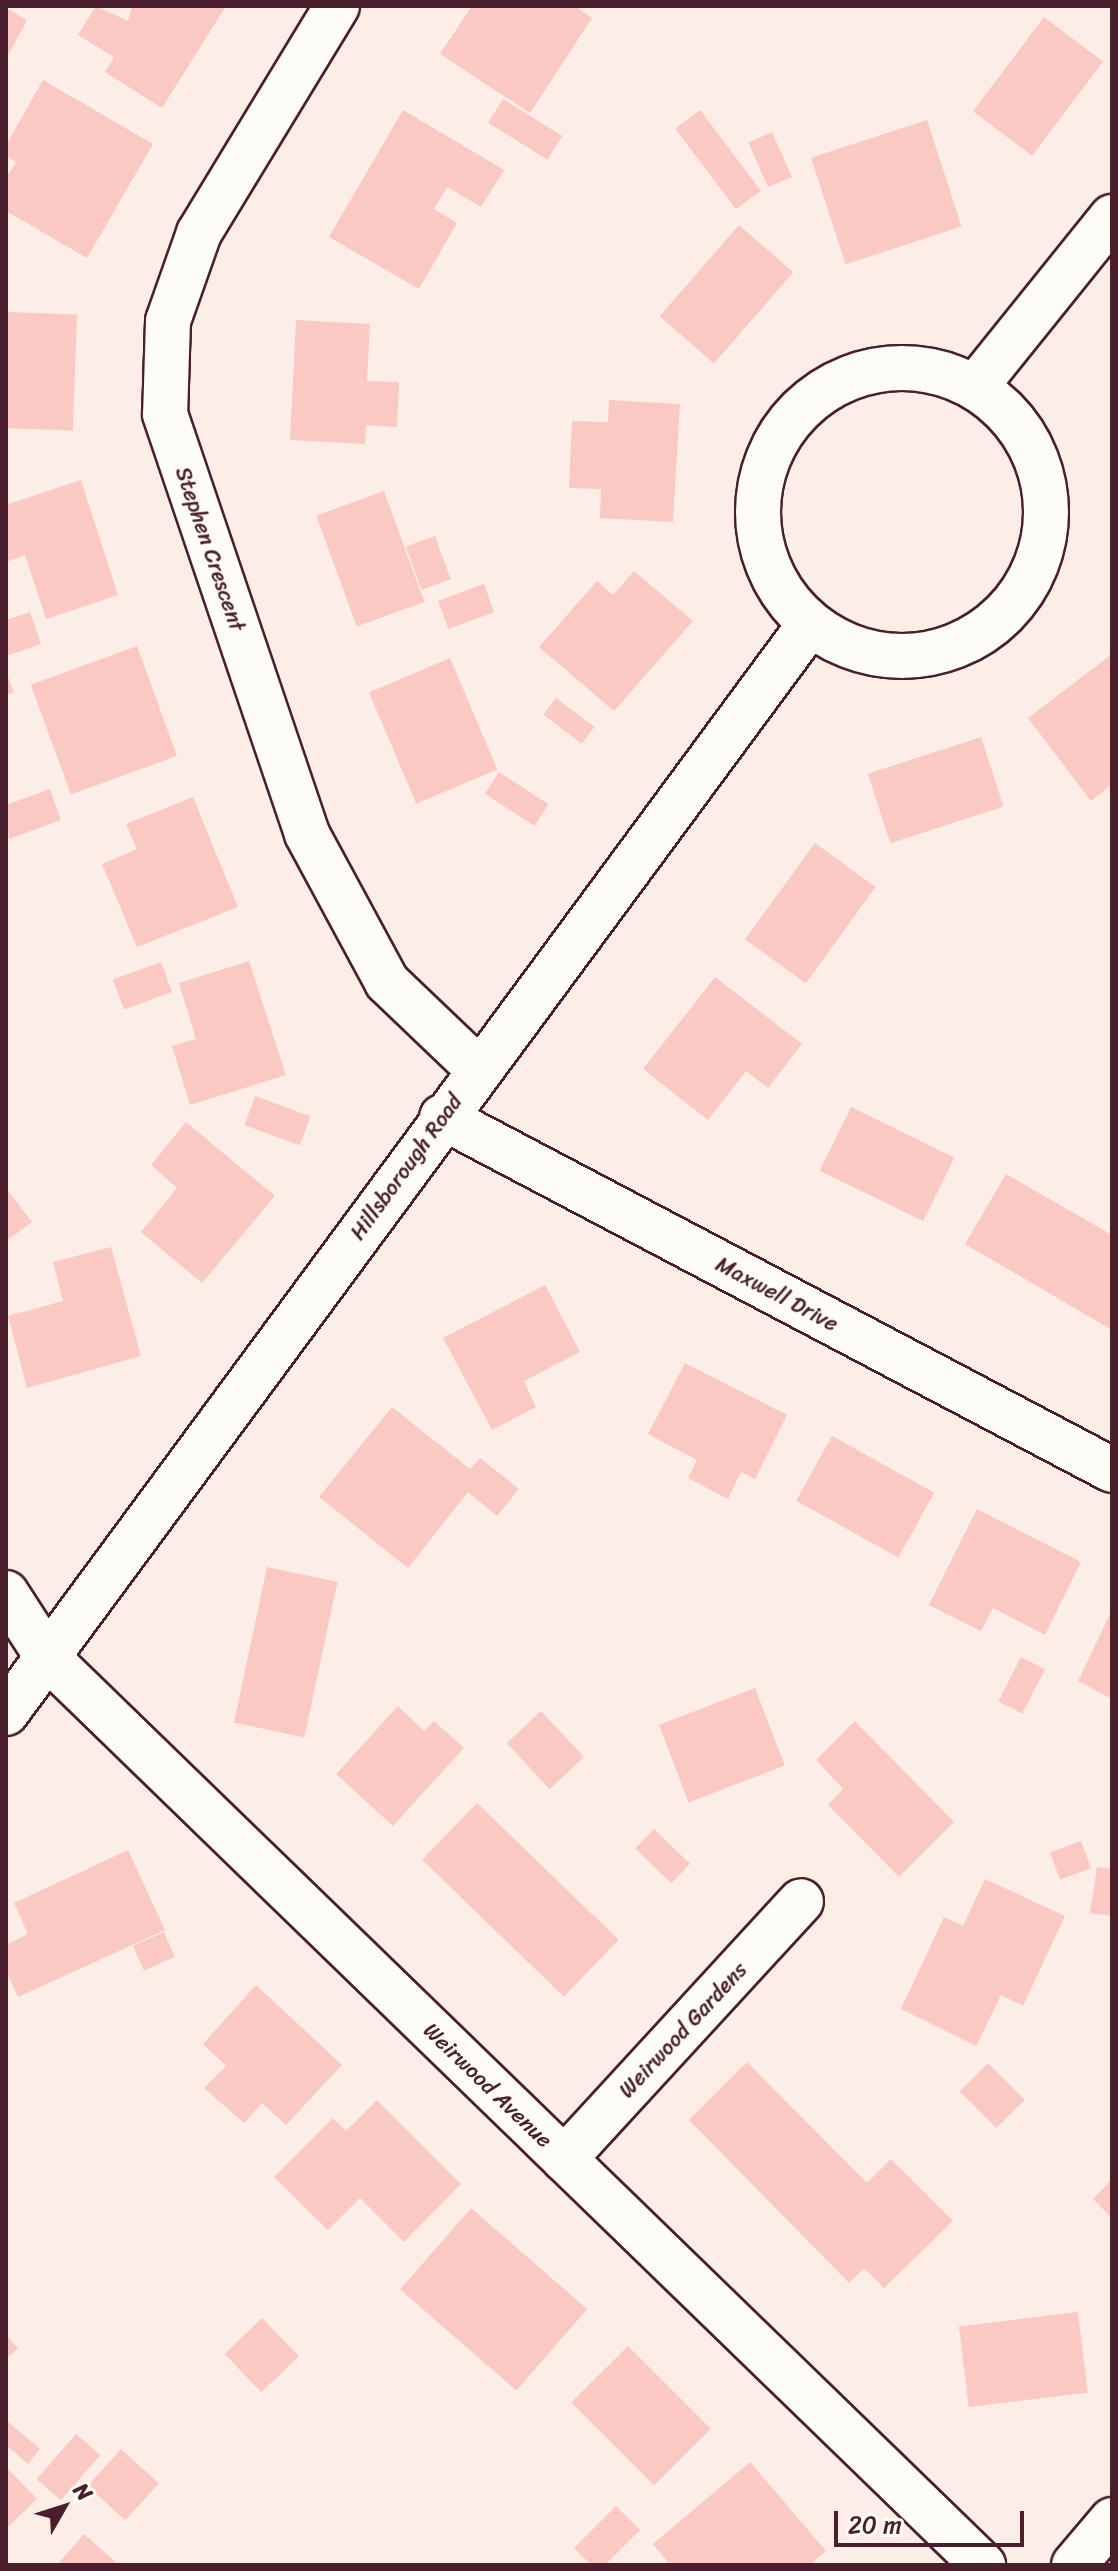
<!DOCTYPE html>
<html>
<head>
<meta charset="utf-8">
<style>
  body { margin:0 }
  #map { position:relative; width:1118px; height:2571px; overflow:hidden; background:#fcede7; font-family:Sriracha,sans-serif }
  div>[style] { position:absolute }
  .building>* { inset:0; background:#fac9c3; transform-origin:0 0 }
  .roads { filter:drop-shadow(2px 0 #4a1f2b) drop-shadow(-2px 0 #4a1f2b) drop-shadow(0 2px #4a1f2b) drop-shadow(0 -2px #4a1f2b) }
  .minor>* { height:44px; margin:-22px; padding:0 22px; transform-origin:22px; border-radius:22px; background:#fdfcf7 }
  .minor>.ring { margin:-22px; padding:0; box-sizing:content-box; background:none; border:44px solid #fdfcf7; border-radius:50% }
  span { translate:-50% -50%; white-space:nowrap; text-align:center; line-height:1.15; -webkit-text-stroke:6px #fdfcf7; paint-order:stroke }
  .street-label { font-size:22px; color:#4a1f2b }
  .frame { position:absolute; inset:0; border:8px solid #4a1f2b; pointer-events:none }
  .north { position:absolute; left:24px; top:2467px; width:80px; height:80px; -webkit-text-stroke:6px #fdfcf7; paint-order:stroke; rotate:51deg; font-size:22px; font-weight:700; line-height:32px; text-align:center; color:#4a1f2b }
  .north::after { content:''; display:block; margin:auto; width:28px; height:36px; background:#4a1f2b; clip-path:polygon(50% 0,100% 100%,50% 72%,0 100%) }
  .scale { position:absolute; left:834px; top:2511px; width:190px; height:36px; box-sizing:border-box; border:4px solid #4a1f2b; border-top:0; padding-left:10px; font-size:24px; line-height:28px; white-space:nowrap; color:#4a1f2b; -webkit-text-stroke:6px #fdfcf7; paint-order:stroke }
</style>
</head>
<body>
<div id="map">
  <div class="building">
    <div style="clip-path:polygon(96px 6px,128px 21px,132px 6px,226px 6px,162px 108px,105px 72px,114px 57px,78px 35px)"></div>
    <div style="clip-path:polygon(472px 6px,575px 6px,592px 18px,530px 113px,440px 54px)"></div>
    <div style="clip-path:polygon(6px 8px,27px 20px,6px 59px)"></div>
    <div style="left:1044px;top:17px;width:74px;height:118px;rotate:37deg"></div>
    <div style="clip-path:polygon(43px 80px,153px 144px,87px 258px,6px 211px,6px 178px,16px 162px,6px 156px,6px 145px)"></div>
    <div style="left:503px;top:99px;width:70px;height:28px;rotate:32deg"></div>
    <div style="clip-path:polygon(403px 110px,504px 170px,481px 207px,447px 187px,434px 209px,457px 223px,419px 289px,329px 237px)"></div>
    <div style="left:700px;top:110px;width:101px;height:31px;rotate:53deg"></div>
    <div style="left:927px;top:120px;width:112px;height:122px;rotate:72deg"></div>
    <div style="left:772px;top:132px;width:49px;height:26px;rotate:66deg"></div>
    <div style="left:739px;top:225px;width:72px;height:121px;rotate:41deg"></div>
    <div style="left:6px;top:312px;width:71px;height:116px;rotate:2deg"></div>
    <div style="clip-path:polygon(296px 320px,370px 324px,367px 381px,399px 382px,397px 427px,366px 425px,365px 444px,290px 440px)"></div>
    <div style="clip-path:polygon(609px 400px,680px 404px,673px 522px,600px 518px,601px 489px,569px 488px,572px 421px,608px 422px)"></div>
    <div style="clip-path:polygon(81px 480px,118px 595px,46px 619px,25px 555px,6px 562px,6px 505px)"></div>
    <div style="left:384px;top:491px;width:118px;height:72px;rotate:70deg"></div>
    <div style="left:435px;top:536px;width:46px;height:31px;rotate:70deg"></div>
    <div style="clip-path:polygon(634px 571px,693px 621px,614px 711px,539px 647px,597px 581px,613px 595px)"></div>
    <div style="left:484px;top:584px;width:30px;height:49px;rotate:70deg"></div>
    <div style="clip-path:polygon(30px 612px,41px 644px,6px 656px,6px 620px)"></div>
    <div style="left:137px;top:646px;width:117px;height:113px;rotate:70deg"></div>
    <div style="clip-path:polygon(1112px 654px,1112px 784px,1091px 801px,1028px 718px)"></div>
    <div style="left:450px;top:658px;width:121px;height:88px;rotate:67deg"></div>
    <div style="clip-path:polygon(6px 672px,14px 692px,6px 695px)"></div>
    <div style="left:556px;top:698px;width:48px;height:21px;rotate:37deg"></div>
    <div style="left:981px;top:737px;width:73px;height:119px;rotate:72deg"></div>
    <div style="left:499px;top:772px;width:59px;height:26px;rotate:33deg"></div>
    <div style="clip-path:polygon(50px 789px,61px 820px,9px 839px,6px 805px)"></div>
    <div style="clip-path:polygon(193px 797px,238px 907px,137px 947px,102px 864px,137px 849px,126px 824px)"></div>
    <div style="left:815px;top:843px;width:75px;height:119px;rotate:36deg"></div>
    <div style="clip-path:polygon(249px 961px,286px 1075px,190px 1105px,172px 1046px,196px 1039px,179px 983px)"></div>
    <div style="left:161px;top:962px;width:32px;height:51px;rotate:70deg"></div>
    <div style="clip-path:polygon(715px 977px,802px 1044px,768px 1088px,746px 1071px,708px 1120px,643px 1069px)"></div>
    <div style="left:255px;top:1096px;width:59px;height:31px;rotate:20deg"></div>
    <div style="left:851px;top:1107px;width:115px;height:71px;rotate:26deg"></div>
    <div style="clip-path:polygon(186px 1122px,275px 1196px,202px 1283px,141px 1232px,177px 1188px,151px 1165px)"></div>
    <div style="clip-path:polygon(1006px 1174px,1112px 1235px,1112px 1330px,965px 1244px)"></div>
    <div style="clip-path:polygon(6px 1188px,32px 1222px,6px 1241px)"></div>
    <div style="clip-path:polygon(111px 1247px,141px 1356px,27px 1388px,8px 1316px,63px 1301px,53px 1262px)"></div>
    <div style="clip-path:polygon(545px 1285px,580px 1352px,524px 1381px,536px 1407px,492px 1430px,443px 1338px)"></div>
    <div style="clip-path:polygon(685px 1363px,787px 1415px,755px 1479px,741px 1472px,728px 1499px,688px 1478px,697px 1460px,648px 1434px)"></div>
    <div style="clip-path:polygon(392px 1407px,470px 1469px,480px 1458px,519px 1489px,497px 1516px,468px 1492px,408px 1568px,319px 1497px)"></div>
    <div style="left:832px;top:1436px;width:117px;height:74px;rotate:29deg"></div>
    <div style="clip-path:polygon(977px 1509px,1081px 1562px,1045px 1635px,993px 1608px,981px 1631px,929px 1605px)"></div>
    <div style="left:267px;top:1567px;width:72px;height:159px;rotate:12deg"></div>
    <div style="clip-path:polygon(1112px 1610px,1112px 1699px,1078px 1681px)"></div>
    <div style="left:1021px;top:1657px;width:27px;height:50px;rotate:27deg"></div>
    <div style="left:755px;top:1688px;width:83px;height:103px;rotate:69deg"></div>
    <div style="clip-path:polygon(398px 1706px,424px 1731px,434px 1721px,464px 1748px,393px 1826px,336px 1774px)"></div>
    <div style="left:541px;top:1711px;width:63px;height:47px;rotate:47deg"></div>
    <div style="clip-path:polygon(855px 1721px,954px 1822px,899px 1877px,828px 1805px,843px 1789px,816px 1760px)"></div>
    <div style="left:477px;top:1803px;width:197px;height:79px;rotate:44deg"></div>
    <div style="left:654px;top:1829px;width:50px;height:27px;rotate:44deg"></div>
    <div style="left:1081px;top:1841px;width:29px;height:33px;rotate:70deg"></div>
    <div style="clip-path:polygon(128px 1850px,165px 1930px,18px 1997px,6px 1971px,6px 1945px,28px 1934px,14px 1903px)"></div>
    <div style="clip-path:polygon(1097px 1867px,1112px 1869px,1112px 1916px,1090px 1913px)"></div>
    <div style="clip-path:polygon(985px 1879px,1065px 1916px,1023px 2006px,1001px 1995px,976px 2046px,901px 2009px,944px 1917px,963px 1926px)"></div>
    <div style="left:164px;top:1932px;width:27px;height:34px;rotate:66deg"></div>
    <div style="clip-path:polygon(256px 1985px,342px 2065px,286px 2125px,262px 2103px,244px 2123px,204px 2088px,226px 2066px,203px 2044px)"></div>
    <div style="clip-path:polygon(747px 2062px,867px 2183px,891px 2159px,953px 2221px,884px 2288px,864px 2268px,849px 2283px,689px 2120px)"></div>
    <div style="left:988px;top:2063px;width:52px;height:40px;rotate:45deg"></div>
    <div style="clip-path:polygon(377px 2100px,461px 2184px,404px 2242px,360px 2198px,328px 2230px,274px 2177px,333px 2118px,346px 2131px)"></div>
    <div style="clip-path:polygon(1112px 2179px,1112px 2218px,1093px 2199px)"></div>
    <div style="left:471px;top:2208px;width:154px;height:108px;rotate:41deg"></div>
    <div style="left:1078px;top:2312px;width:81px;height:120px;rotate:83deg"></div>
    <div style="left:262px;top:2318px;width:53px;height:52px;rotate:46deg"></div>
    <div style="clip-path:polygon(6px 2334px,18px 2349px,6px 2359px)"></div>
    <div style="left:628px;top:2346px;width:117px;height:80px;rotate:45deg"></div>
    <div style="clip-path:polygon(6px 2420px,40px 2449px,28px 2464px,6px 2445px)"></div>
    <div style="left:76px;top:2434px;width:32px;height:60px;rotate:41deg"></div>
    <div style="left:121px;top:2449px;width:51px;height:50px;rotate:42deg"></div>
    <div style="clip-path:polygon(750px 2462px,826px 2551px,809px 2565px,670px 2565px,653px 2544px)"></div>
    <div style="clip-path:polygon(6px 2467px,37px 2499px,6px 2529px)"></div>
    <div style="clip-path:polygon(616px 2506px,640px 2530px,605px 2565px,591px 2565px,574px 2548px)"></div>
    <div style="clip-path:polygon(84px 2534px,119px 2565px,57px 2565px)"></div>
  </div>
  <div class="roads">
    <div class="minor">
      <div style="left:337px;top:6px;width:266px;rotate:121.3deg"></div>
      <div style="left:199px;top:233px;width:93px;rotate:109.4deg"></div>
      <div style="left:168px;top:321px;width:93px;rotate:91.8deg"></div>
      <div style="left:165px;top:414px;width:443px;rotate:71.3deg"></div>
      <div style="left:307px;top:834px;width:168px;rotate:61.6deg"></div>
      <div style="left:387px;top:982px;width:126px;rotate:43.7deg"></div>
      <div class="ring" style="left:758px;top:368px;width:244px;height:244px"></div>
      <div style="left:976px;top:386px;width:217px;rotate:-51.2deg"></div>
      <div style="left:442px;top:1117px;width:757px;rotate:27.78deg"></div>
      <div style="left:6px;top:1593px;width:77px;rotate:57.1deg"></div>
      <div style="left:48px;top:1658px;width:1303px;rotate:44.13deg"></div>
      <div style="left:6px;top:1713px;width:1354px;rotate:-53.56deg"></div>
      <div style="left:564px;top:2159px;width:350px;rotate:-47.4deg"></div>
      <div style="left:1074px;top:2565px;width:59px;rotate:-49.8deg"></div>
    </div>
  </div>
  <div class="street-label">
    <span style="left:210px;top:549px;rotate:71deg">Stephen Crescent</span>
    <span style="left:406px;top:1167px;rotate:-54deg">Hillsborough Road</span>
    <span style="left:777px;top:1294px;rotate:28deg">Maxwell Drive</span>
    <span style="left:683px;top:2030px;rotate:-47deg">Weirwood Gardens</span>
    <span style="left:488px;top:2085px;rotate:44deg">Weirwood Avenue</span>
  </div>
  <div class="frame"></div>
  <div class="north">N</div>
  <div class="scale">20 m</div>
</div>
</body>
</html>
